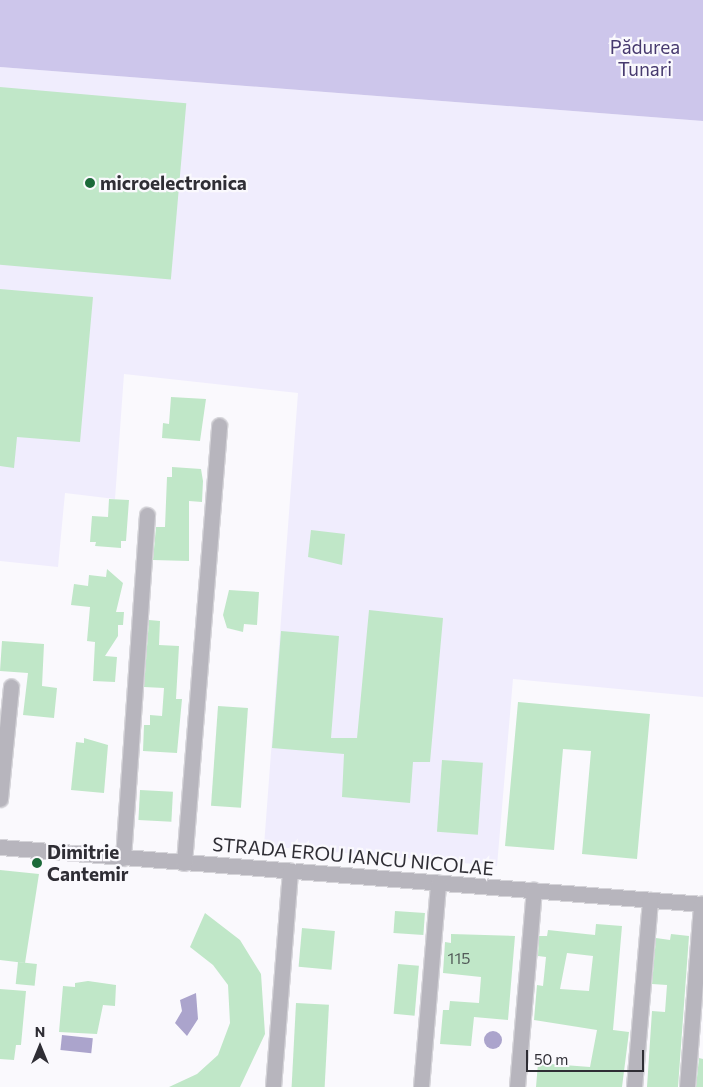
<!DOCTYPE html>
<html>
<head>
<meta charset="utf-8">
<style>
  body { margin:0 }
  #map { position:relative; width:703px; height:1087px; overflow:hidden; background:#faf9fd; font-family:Commissioner,sans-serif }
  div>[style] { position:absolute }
  .built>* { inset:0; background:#f0edfd }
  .green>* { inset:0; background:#cdc6eb }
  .water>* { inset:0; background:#aba4cc; transform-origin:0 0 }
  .round { border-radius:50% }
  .building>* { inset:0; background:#c0e7c8; transform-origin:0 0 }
  .roads { filter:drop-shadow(1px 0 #d5d4d9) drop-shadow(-1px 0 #d5d4d9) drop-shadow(0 1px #d5d4d9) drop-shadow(0 -1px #d5d4d9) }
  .minor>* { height:15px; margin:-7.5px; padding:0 7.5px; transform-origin:7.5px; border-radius:7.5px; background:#b7b5bd }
  .dots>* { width:14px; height:14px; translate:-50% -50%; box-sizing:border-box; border:2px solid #faf9fd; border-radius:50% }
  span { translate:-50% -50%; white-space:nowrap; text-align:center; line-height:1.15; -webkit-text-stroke:4.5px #faf9fd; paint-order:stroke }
  .number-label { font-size:16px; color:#535c5a }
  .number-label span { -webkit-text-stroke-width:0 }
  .park-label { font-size:19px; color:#473a6f }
  .poi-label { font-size:19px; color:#2f2e35; font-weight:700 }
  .left { translate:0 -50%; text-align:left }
  .street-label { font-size:19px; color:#2f2e35 }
  .north { position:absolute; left:15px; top:1022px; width:50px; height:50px; -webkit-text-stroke:4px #faf9fd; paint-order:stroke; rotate:0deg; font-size:14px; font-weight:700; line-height:20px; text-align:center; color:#2f2e35 }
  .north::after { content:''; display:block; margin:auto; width:18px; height:22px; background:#2f2e35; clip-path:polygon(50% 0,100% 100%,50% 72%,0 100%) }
  .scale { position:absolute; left:526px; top:1050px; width:118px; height:22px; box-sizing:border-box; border:2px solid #2f2e35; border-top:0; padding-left:6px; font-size:15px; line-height:18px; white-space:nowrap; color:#2f2e35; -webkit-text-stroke:4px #faf9fd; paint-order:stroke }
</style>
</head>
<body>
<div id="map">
  <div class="built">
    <div style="clip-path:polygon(0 67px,703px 121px,703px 697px,513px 679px,497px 866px,264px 846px,298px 393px,124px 374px,115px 499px,65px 493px,58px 567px,0 561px)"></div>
  </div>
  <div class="green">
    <div style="clip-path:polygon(0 0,703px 0,703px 121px,0 67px)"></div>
  </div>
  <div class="water">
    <div style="clip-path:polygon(196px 993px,198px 1019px,187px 1036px,175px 1023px,182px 1011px,180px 1000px)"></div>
    <div class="round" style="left:484px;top:1031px;width:18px;height:18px"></div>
    <div style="left:62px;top:1035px;width:31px;height:15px;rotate:6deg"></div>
  </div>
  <div class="building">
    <div style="left:0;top:87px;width:187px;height:177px;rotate:5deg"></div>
    <div style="clip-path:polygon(0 289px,93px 297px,80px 442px,17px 437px,14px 468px,0 466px)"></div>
    <div style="clip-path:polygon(171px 397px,206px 399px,200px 441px,162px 438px,163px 423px,169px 424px)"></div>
    <div style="clip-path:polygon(172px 467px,201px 469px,203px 481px,202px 502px,189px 501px,189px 561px,153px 560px,156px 527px,165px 527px,167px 477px,172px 477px)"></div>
    <div style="clip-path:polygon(109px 499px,129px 500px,126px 541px,121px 541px,121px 548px,95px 546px,96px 542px,90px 542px,92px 516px,108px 517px)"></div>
    <div style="clip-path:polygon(311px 530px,345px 534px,342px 565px,308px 557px)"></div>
    <div style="clip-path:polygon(107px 569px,123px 583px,116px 612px,124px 612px,123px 625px,118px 625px,118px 636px,105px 656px,117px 657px,115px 682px,93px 681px,95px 642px,87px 641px,90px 607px,71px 605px,74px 584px,88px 586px,89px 575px,106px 577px)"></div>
    <div style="clip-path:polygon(229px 590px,259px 592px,257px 625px,244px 624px,243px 632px,227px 628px,223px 615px)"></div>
    <div style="clip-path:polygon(369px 610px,443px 618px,430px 762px,413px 762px,410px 803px,342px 797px,344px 754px,272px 748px,281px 631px,339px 636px,331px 738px,357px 738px)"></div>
    <div style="clip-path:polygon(149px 620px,160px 621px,159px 645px,179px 646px,176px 699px,182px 699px,177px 753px,143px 751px,144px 725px,150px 725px,150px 715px,162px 716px,164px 688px,144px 687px)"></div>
    <div style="clip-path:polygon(2px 641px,44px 644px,42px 686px,57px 688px,54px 718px,23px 715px,28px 673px,0 671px)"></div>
    <div style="clip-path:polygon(518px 702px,650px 714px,637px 859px,582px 854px,591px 751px,563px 749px,554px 850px,505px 846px)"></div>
    <div style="left:218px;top:706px;width:30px;height:100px;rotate:4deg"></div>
    <div style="clip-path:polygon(84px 738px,108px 745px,104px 793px,71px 790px,76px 742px,84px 743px)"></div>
    <div style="left:442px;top:760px;width:41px;height:72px;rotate:4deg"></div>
    <div style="left:140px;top:790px;width:33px;height:30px;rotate:3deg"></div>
    <div style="clip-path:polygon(0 870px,39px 874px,25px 963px,0 960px)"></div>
    <div style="left:395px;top:911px;width:30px;height:22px;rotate:4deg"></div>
    <div style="clip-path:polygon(205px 913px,240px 940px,261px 974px,265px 1034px,240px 1087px,169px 1087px,197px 1074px,218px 1055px,230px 1023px,228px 985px,213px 965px,190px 947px)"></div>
    <div style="clip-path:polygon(evenodd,596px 924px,622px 926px,613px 1030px,629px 1032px,622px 1087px,536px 1087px,538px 1063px,590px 1067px,597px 1030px,534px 1020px,537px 985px,543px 986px,546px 957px,538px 956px,539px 936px,547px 936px,548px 930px,595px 935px,596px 924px,567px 953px,593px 956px,589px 991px,560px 989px,567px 953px)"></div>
    <div style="left:302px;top:928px;width:33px;height:39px;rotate:5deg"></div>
    <div style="clip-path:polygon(451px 934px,515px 936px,508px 1020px,474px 1017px,471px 1046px,440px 1044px,443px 1010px,449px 1010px,450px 1001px,479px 1003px,481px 977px,443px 973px,445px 942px,451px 943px)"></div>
    <div style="clip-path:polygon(671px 934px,689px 936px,678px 1087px,647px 1087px,652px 1011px,665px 1012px,667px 985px,652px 984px,656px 938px,670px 940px)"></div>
    <div style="left:18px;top:962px;width:19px;height:22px;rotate:6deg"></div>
    <div style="left:398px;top:964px;width:21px;height:50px;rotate:5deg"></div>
    <div style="clip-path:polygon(88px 981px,116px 985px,115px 1006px,103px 1005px,97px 1034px,59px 1032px,63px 986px,75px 987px,75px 983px)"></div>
    <div style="clip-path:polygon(0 989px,26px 991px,21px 1045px,16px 1045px,14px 1060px,0 1059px)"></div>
    <div style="left:296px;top:1003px;width:33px;height:84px;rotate:3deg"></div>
    <div style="clip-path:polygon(699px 1058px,703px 1059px,703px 1087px,696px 1087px)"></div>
  </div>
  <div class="roads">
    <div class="minor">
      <div style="left:0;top:799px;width:113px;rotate:-84.4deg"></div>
      <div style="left:0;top:847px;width:705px;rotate:4.64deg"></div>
      <div style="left:123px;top:858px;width:344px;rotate:-86deg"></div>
      <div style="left:184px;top:863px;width:439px;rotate:-85.4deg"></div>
      <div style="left:273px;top:1087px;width:217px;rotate:-85.5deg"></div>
      <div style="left:421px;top:1087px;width:205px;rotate:-85.2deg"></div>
      <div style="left:517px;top:1087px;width:198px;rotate:-85.1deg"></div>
      <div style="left:634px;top:1087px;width:188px;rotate:-85.1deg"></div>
      <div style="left:687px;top:1087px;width:184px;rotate:-85.6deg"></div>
    </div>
  </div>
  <div class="dots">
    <div style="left:90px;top:183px;background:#1b6939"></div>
    <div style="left:37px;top:863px;background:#1b6939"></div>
  </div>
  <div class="number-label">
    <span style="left:459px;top:958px">115</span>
  </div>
  <div class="park-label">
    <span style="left:645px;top:58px">Pădurea<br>Tunari</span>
  </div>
  <div class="poi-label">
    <span class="left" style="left:100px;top:183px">microelectronica</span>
    <span class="left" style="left:47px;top:863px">Dimitrie<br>Cantemir</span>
  </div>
  <div class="street-label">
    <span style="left:353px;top:856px;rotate:5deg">STRADA EROU IANCU NICOLAE</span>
  </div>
  <div class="north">N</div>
  <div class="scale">50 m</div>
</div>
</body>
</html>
